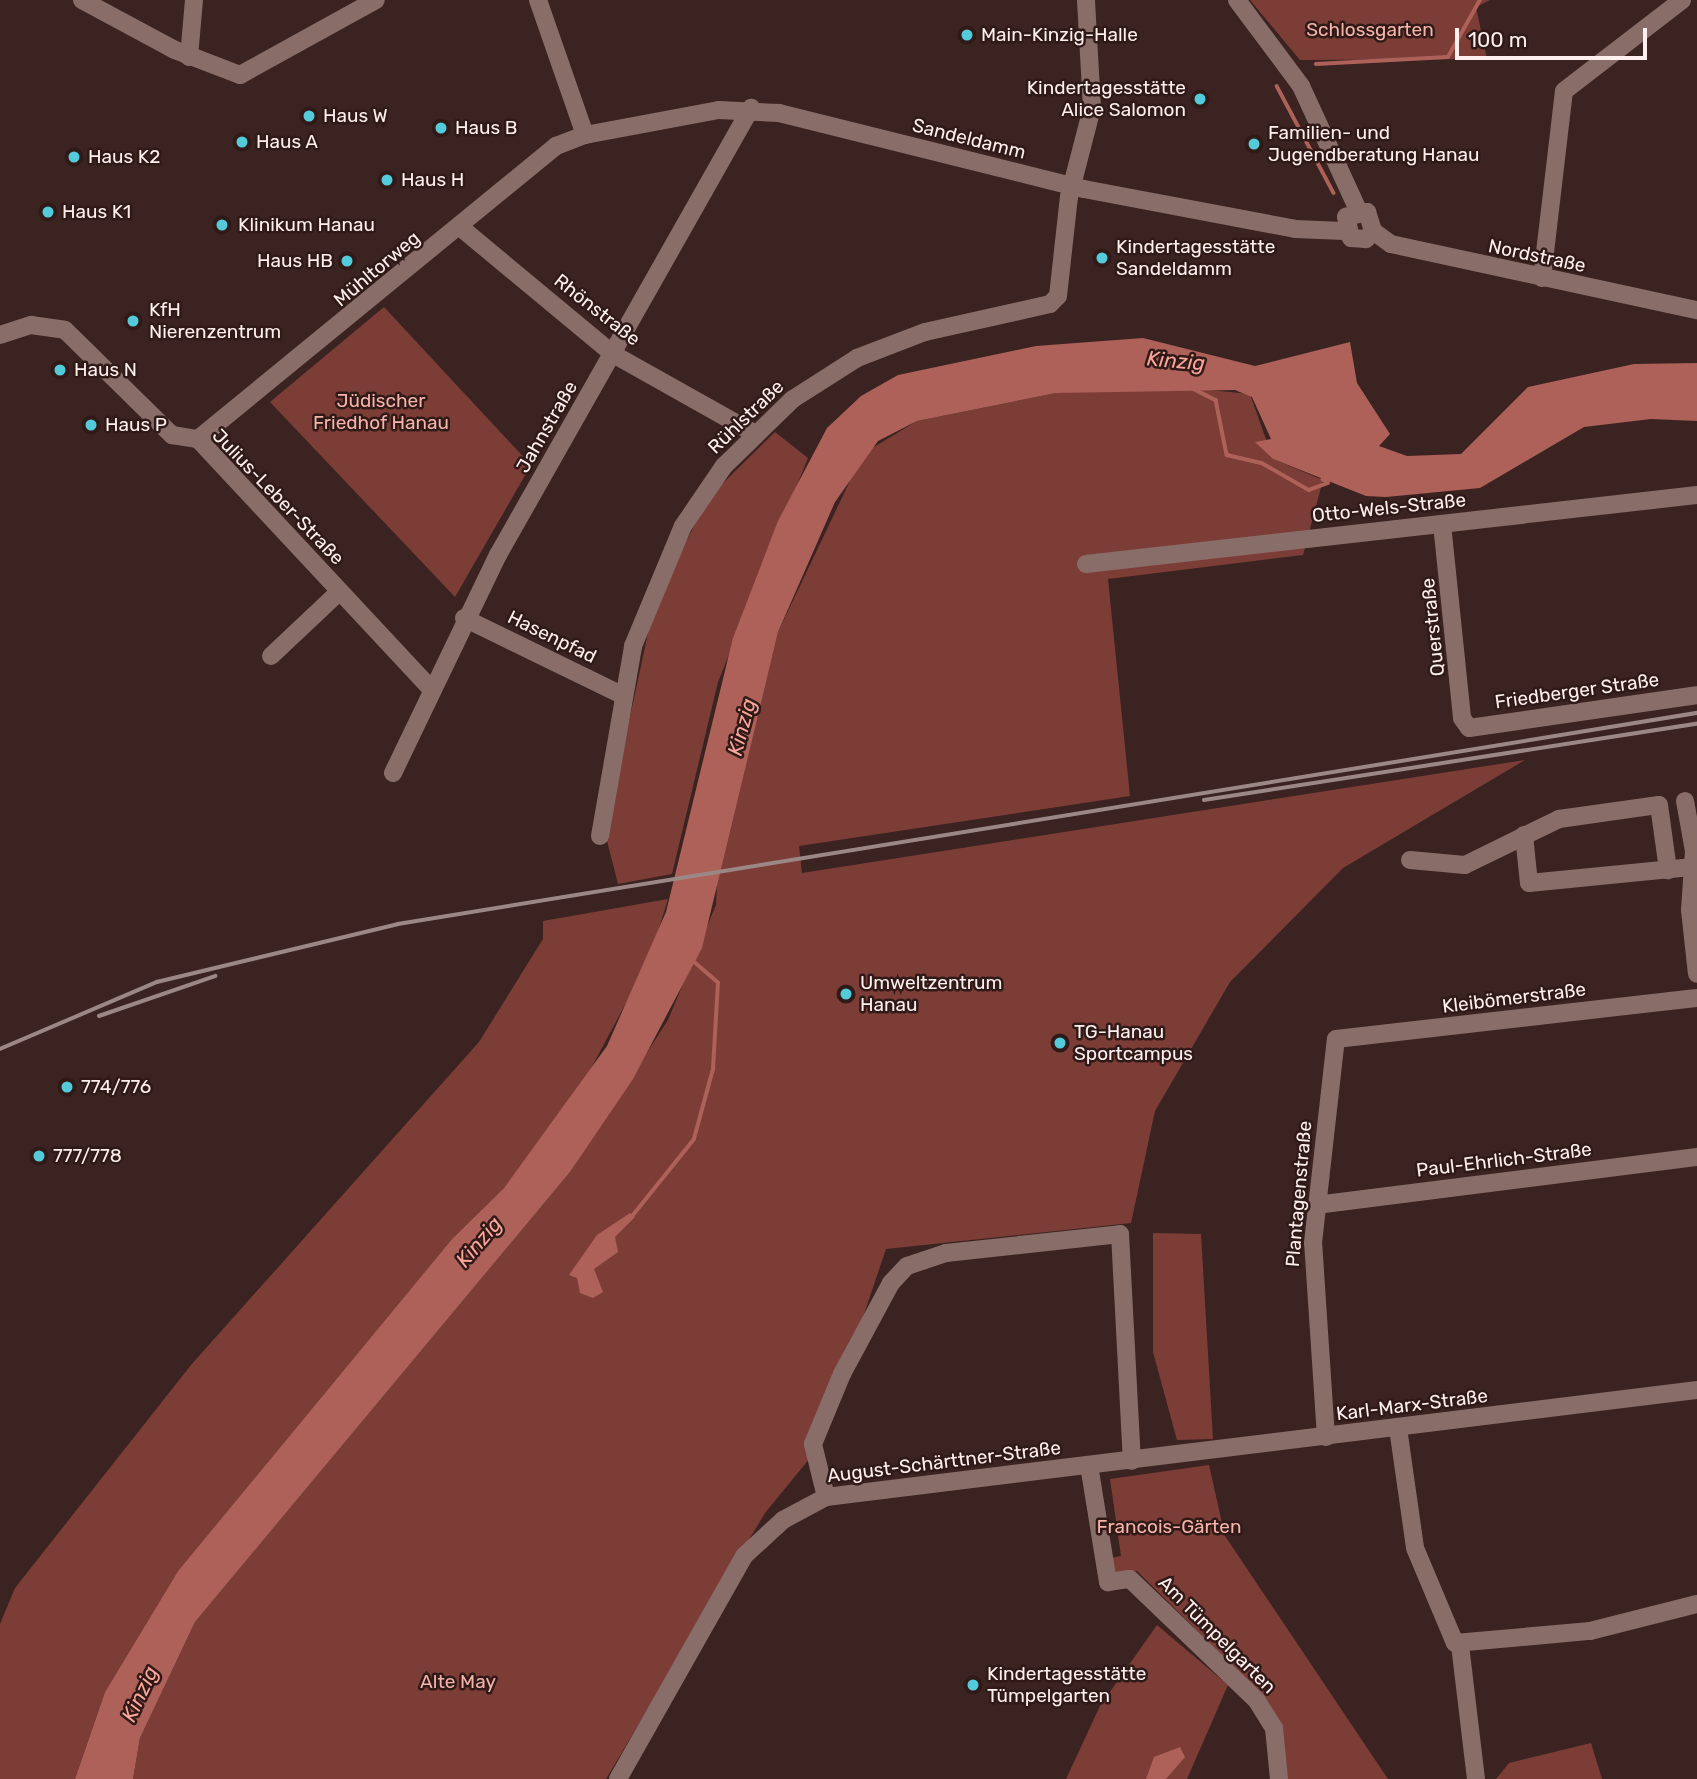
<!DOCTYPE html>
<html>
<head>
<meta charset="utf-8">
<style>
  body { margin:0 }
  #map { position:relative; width:1697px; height:1779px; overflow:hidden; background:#3a2320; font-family:Rubik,sans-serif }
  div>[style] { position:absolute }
  .green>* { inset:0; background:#7d3d37 }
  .water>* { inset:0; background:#ad6159 }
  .stream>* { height:3.5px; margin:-1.75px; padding:0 1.75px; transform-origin:1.75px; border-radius:1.75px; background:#ad6159 }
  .minor>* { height:18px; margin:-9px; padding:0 9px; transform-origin:9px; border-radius:9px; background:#896d69 }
  .rail>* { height:3.5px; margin:-1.75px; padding:0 1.75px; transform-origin:1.75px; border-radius:1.75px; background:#9b8886 }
  .dots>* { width:19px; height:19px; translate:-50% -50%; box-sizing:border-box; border:4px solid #301a17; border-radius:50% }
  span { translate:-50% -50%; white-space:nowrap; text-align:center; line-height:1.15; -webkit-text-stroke:5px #301a17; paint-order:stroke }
  .park-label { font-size:19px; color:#f5b3ab }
  .poi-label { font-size:19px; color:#fdefee }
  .left { translate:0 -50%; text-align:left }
  .right { translate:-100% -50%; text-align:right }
  .street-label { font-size:19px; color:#fdefee }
  .water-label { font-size:21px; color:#fca59b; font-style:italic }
  .scale { position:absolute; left:1455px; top:28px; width:192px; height:32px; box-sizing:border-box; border:4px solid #fdefee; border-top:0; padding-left:9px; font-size:21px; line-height:24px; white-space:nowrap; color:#fdefee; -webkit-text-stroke:5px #301a17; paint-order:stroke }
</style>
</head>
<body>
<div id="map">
  <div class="green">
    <div style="clip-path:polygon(1250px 0,1490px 0,1476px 7px,1487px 59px,1300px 60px)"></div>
    <div style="clip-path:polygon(384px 307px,531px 465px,455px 597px,270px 402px)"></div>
    <div style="clip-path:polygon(1169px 386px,1250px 394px,1273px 459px,1323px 480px,1303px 555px,1108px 579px,1130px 796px,799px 846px,802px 873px,1525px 760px,1343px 868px,1230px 982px,1155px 1111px,1131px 1223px,886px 1249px,819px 1447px,765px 1513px,606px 1779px,133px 1779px,140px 1738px,195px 1622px,570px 1172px,668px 1020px,716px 905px,718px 866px,778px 632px,858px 464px,869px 450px,917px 421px,1056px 393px)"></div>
    <div style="clip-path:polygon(775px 432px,808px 458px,718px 682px,672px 874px,618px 884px,605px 833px,653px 610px,707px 499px)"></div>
    <div style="clip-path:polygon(668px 899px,650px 958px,580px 1089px,504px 1188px,452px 1239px,178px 1571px,105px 1692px,75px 1779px,0 1779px,0 1624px,15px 1588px,191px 1365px,479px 1042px,543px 939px,543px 921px)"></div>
    <div style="clip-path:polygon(1153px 1233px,1201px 1234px,1213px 1439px,1177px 1440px,1153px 1352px)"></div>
    <div style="clip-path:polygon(1209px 1465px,1225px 1536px,1388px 1779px,1285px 1779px,1282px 1734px,1250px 1683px,1137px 1571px,1113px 1574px,1111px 1558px,1121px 1556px,1110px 1479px)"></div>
    <div style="clip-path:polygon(1157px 1625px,1228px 1685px,1187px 1779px,1066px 1779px,1100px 1706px)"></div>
    <div style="clip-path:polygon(1591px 1743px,1602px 1779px,1496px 1779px,1509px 1763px)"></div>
  </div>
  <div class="water">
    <div style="clip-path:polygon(1143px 338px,1255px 366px,1350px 342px,1357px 383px,1390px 434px,1379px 446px,1407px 456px,1461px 454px,1528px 387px,1634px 364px,1697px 363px,1697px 421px,1651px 419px,1584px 427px,1480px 488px,1386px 497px,1366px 496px,1273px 459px,1255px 442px,1271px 439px,1252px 397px,1235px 390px,1056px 393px,917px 421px,878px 441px,835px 502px,778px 632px,702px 948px,633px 1079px,570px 1172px,195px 1622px,140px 1738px,133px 1779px,75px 1779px,105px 1692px,178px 1571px,452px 1239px,504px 1188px,607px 1046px,666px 912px,733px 638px,778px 521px,827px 428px,861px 396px,898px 375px,1036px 346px)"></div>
    <div style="clip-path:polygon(630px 1213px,635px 1217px,615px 1237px,618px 1252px,594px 1269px,603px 1292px,593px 1298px,580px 1293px,577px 1278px,569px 1275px,597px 1235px)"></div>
    <div style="clip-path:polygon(1180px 1747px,1185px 1757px,1166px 1779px,1146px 1779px,1154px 1757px)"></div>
  </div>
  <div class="stream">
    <div style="left:1316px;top:64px;width:132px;rotate:-3deg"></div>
    <div style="left:1448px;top:57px;width:65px;rotate:-60.7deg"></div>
    <div style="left:1277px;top:86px;width:121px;rotate:62deg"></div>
    <div style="left:1190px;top:387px;width:29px;rotate:27deg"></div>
    <div style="left:1216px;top:400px;width:56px;rotate:78.7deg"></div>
    <div style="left:1227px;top:455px;width:36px;rotate:13deg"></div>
    <div style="left:1262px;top:463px;width:54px;rotate:29.9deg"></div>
    <div style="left:1309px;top:490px;width:20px;rotate:-20deg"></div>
    <div style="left:1328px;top:483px;width:6px;rotate:-149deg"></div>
    <div style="left:633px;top:1215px;width:97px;rotate:-51.2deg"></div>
    <div style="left:694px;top:1139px;width:73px;rotate:-74.8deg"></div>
    <div style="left:713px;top:1069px;width:86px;rotate:-86.7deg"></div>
    <div style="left:718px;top:983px;width:32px;rotate:-139deg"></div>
  </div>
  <div class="minor">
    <div style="left:82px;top:0;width:106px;rotate:28.3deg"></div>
    <div style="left:175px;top:50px;width:70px;rotate:21deg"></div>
    <div style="left:240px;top:75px;width:155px;rotate:-28.9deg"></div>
    <div style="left:538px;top:0;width:143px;rotate:70.8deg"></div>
    <div style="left:1237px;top:0;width:107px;rotate:53.3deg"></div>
    <div style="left:1301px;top:86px;width:136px;rotate:65.3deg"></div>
    <div style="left:189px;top:57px;width:57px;rotate:-85deg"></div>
    <div style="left:460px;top:227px;width:199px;rotate:39.7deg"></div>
    <div style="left:613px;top:354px;width:162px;rotate:29.3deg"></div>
    <div style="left:1373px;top:231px;width:11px;rotate:131deg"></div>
    <div style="left:1366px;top:239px;width:15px;rotate:-176deg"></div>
    <div style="left:1351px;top:238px;width:22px;rotate:-103deg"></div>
    <div style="left:1346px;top:217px;width:22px;rotate:-13deg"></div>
    <div style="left:1367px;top:212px;width:20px;rotate:72deg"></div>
    <div style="left:1373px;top:231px;width:22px;rotate:36deg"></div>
    <div style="left:1391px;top:244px;width:313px;rotate:12.2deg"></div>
    <div style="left:1542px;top:278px;width:188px;rotate:-83.3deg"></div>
    <div style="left:1564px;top:91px;width:149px;rotate:-37.6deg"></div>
    <div style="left:0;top:335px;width:33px;rotate:-18deg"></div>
    <div style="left:31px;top:325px;width:34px;rotate:8deg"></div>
    <div style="left:65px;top:330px;width:150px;rotate:44.5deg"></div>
    <div style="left:172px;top:435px;width:26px;rotate:9deg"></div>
    <div style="left:198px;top:439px;width:463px;rotate:-39.3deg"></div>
    <div style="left:556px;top:146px;width:31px;rotate:-21deg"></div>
    <div style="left:585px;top:135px;width:136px;rotate:-10.6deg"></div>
    <div style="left:719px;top:110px;width:60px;rotate:2.9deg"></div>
    <div style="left:779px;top:113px;width:314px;rotate:14deg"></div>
    <div style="left:1084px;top:189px;width:215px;rotate:10.7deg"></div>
    <div style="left:1295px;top:229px;width:49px;rotate:2.3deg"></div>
    <div style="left:198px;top:439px;width:342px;rotate:47deg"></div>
    <div style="left:1442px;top:524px;width:195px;rotate:84.1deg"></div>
    <div style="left:1462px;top:718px;width:12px;rotate:55deg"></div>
    <div style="left:1469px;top:728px;width:230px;rotate:-8.2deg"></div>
    <div style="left:1086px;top:564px;width:615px;rotate:-6.44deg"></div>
    <div style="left:464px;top:618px;width:174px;rotate:26deg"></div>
    <div style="left:271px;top:656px;width:93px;rotate:-43.3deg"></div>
    <div style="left:393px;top:773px;width:242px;rotate:-64.3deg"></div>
    <div style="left:498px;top:555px;width:514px;rotate:-60.49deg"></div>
    <div style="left:1685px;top:801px;width:51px;rotate:79.8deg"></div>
    <div style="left:1694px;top:851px;width:59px;rotate:93.9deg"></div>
    <div style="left:1690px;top:910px;width:64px;rotate:83.8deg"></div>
    <div style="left:1524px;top:835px;width:48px;rotate:84.1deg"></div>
    <div style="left:1529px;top:883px;width:165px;rotate:-5.6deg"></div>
    <div style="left:600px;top:836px;width:193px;rotate:-80.1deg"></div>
    <div style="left:633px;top:646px;width:130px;rotate:-67.4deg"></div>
    <div style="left:683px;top:526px;width:73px;rotate:-55.7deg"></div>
    <div style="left:724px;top:466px;width:96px;rotate:-44.2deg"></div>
    <div style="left:793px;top:399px;width:76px;rotate:-32.6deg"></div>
    <div style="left:857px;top:358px;width:73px;rotate:-20.9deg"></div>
    <div style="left:925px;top:332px;width:128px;rotate:-12.6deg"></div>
    <div style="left:1050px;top:304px;width:11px;rotate:-45deg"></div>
    <div style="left:1058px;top:296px;width:100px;rotate:-83.7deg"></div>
    <div style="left:1069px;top:197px;width:92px;rotate:-75.5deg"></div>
    <div style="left:1092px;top:108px;width:108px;rotate:-93.2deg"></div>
    <div style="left:1410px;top:860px;width:55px;rotate:5.2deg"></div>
    <div style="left:1465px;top:865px;width:105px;rotate:-26.1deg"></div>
    <div style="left:1559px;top:819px;width:101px;rotate:-8deg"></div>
    <div style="left:1659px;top:805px;width:66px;rotate:82.1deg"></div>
    <div style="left:1316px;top:1205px;width:384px;rotate:-7.2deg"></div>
    <div style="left:1398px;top:1428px;width:121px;rotate:81.9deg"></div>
    <div style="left:1415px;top:1548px;width:103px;rotate:67.2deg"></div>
    <div style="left:1455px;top:1643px;width:136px;rotate:-5.1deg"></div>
    <div style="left:1590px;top:1631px;width:110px;rotate:-14.2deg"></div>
    <div style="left:1326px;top:1437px;width:194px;rotate:-93.8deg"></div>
    <div style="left:1313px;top:1243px;width:205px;rotate:-83.6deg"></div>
    <div style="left:1336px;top:1039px;width:363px;rotate:-6.5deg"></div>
    <div style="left:1089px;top:1465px;width:119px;rotate:80.8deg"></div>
    <div style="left:1108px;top:1582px;width:22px;rotate:-8deg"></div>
    <div style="left:1130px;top:1579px;width:176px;rotate:43.8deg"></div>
    <div style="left:1257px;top:1701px;width:32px;rotate:58deg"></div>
    <div style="left:1274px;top:1728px;width:51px;rotate:84.4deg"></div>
    <div style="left:826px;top:1497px;width:55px;rotate:-103.8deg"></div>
    <div style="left:813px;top:1444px;width:76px;rotate:-67.5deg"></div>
    <div style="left:842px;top:1374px;width:103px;rotate:-61.7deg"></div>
    <div style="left:891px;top:1283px;width:23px;rotate:-47deg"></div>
    <div style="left:907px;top:1266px;width:41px;rotate:-18.4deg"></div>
    <div style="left:946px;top:1253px;width:175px;rotate:-6.2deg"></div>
    <div style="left:1120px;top:1234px;width:227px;rotate:87deg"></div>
    <div style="left:1460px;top:1645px;width:135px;rotate:83.2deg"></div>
    <div style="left:618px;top:1779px;width:256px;rotate:-60.5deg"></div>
    <div style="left:744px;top:1556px;width:53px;rotate:-42.7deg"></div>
    <div style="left:783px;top:1520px;width:49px;rotate:-28.1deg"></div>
    <div style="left:826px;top:1497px;width:878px;rotate:-7deg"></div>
  </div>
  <div class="rail">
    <div style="left:1204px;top:800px;width:499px;rotate:-8.8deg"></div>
    <div style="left:99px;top:1016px;width:123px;rotate:-19deg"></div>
    <div style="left:0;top:1049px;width:171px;rotate:-23.1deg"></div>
    <div style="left:157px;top:982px;width:248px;rotate:-13.5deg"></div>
    <div style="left:398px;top:924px;width:1316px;rotate:-9.23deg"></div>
  </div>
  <div class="dots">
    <div style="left:967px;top:35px;background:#53cbda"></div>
    <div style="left:1200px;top:99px;background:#53cbda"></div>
    <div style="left:309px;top:116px;background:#53cbda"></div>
    <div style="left:441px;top:128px;background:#53cbda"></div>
    <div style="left:242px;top:142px;background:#53cbda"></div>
    <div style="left:1254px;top:144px;background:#53cbda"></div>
    <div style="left:74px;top:157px;background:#53cbda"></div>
    <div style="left:387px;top:180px;background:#53cbda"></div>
    <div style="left:48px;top:212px;background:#53cbda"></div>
    <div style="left:222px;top:225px;background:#53cbda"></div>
    <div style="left:1102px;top:258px;background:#53cbda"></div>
    <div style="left:347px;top:261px;background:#53cbda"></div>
    <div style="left:133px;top:321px;background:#53cbda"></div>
    <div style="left:60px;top:370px;background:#53cbda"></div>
    <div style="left:91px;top:425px;background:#53cbda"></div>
    <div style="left:846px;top:994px;background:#53cbda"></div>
    <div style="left:1060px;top:1043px;background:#53cbda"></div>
    <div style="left:67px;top:1087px;background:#53cbda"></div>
    <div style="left:39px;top:1156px;background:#53cbda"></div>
    <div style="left:973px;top:1685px;background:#53cbda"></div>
  </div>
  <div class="park-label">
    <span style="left:1370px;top:30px">Schlossgarten</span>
    <span style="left:381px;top:412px">Jüdischer<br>Friedhof Hanau</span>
    <span style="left:1169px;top:1527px">Francois-Gärten</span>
    <span style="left:458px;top:1682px">Alte May</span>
  </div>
  <div class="poi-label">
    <span class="left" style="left:981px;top:35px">Main-Kinzig-Halle</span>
    <span class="right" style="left:1186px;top:99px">Kindertagesstätte<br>Alice Salomon</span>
    <span class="left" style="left:323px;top:116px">Haus W</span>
    <span class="left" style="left:455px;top:128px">Haus B</span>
    <span class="left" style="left:1268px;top:144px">Familien- und<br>Jugendberatung Hanau</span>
    <span class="left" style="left:256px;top:142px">Haus A</span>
    <span class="left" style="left:88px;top:157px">Haus K2</span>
    <span class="left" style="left:401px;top:180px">Haus H</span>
    <span class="left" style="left:62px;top:212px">Haus K1</span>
    <span class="left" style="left:238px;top:225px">Klinikum Hanau</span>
    <span class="left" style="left:1116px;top:258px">Kindertagesstätte<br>Sandeldamm</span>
    <span class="right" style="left:333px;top:261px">Haus HB</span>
    <span class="left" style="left:149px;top:321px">KfH<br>Nierenzentrum</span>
    <span class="left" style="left:74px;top:370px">Haus N</span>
    <span class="left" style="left:105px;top:425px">Haus P</span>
    <span class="left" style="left:860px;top:994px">Umweltzentrum<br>Hanau</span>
    <span class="left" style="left:1074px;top:1043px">TG-Hanau<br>Sportcampus</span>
    <span class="left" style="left:81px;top:1087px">774/776</span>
    <span class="left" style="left:53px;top:1156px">777/778</span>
    <span class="left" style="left:987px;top:1685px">Kindertagesstätte<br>Tümpelgarten</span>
  </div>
  <div class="street-label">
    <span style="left:969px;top:139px;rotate:14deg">Sandeldamm</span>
    <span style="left:1537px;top:256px;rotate:12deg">Nordstraße</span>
    <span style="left:377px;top:269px;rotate:-40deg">Mühltorweg</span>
    <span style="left:597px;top:310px;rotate:38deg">Rhönstraße</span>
    <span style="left:746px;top:417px;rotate:-44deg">Rühlstraße</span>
    <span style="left:547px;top:427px;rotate:-60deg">Jahnstraße</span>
    <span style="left:278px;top:497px;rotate:46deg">Julius-Leber-Straße</span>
    <span style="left:1389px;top:508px;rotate:-6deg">Otto-Wels-Straße</span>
    <span style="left:1433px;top:627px;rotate:-96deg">Querstraße</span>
    <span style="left:552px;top:637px;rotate:26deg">Hasenpfad</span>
    <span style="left:1577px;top:691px;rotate:-8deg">Friedberger Straße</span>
    <span style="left:1514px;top:998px;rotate:-7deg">Kleibömerstraße</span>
    <span style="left:1504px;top:1160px;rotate:-7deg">Paul-Ehrlich-Straße</span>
    <span style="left:1299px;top:1194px;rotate:-85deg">Plantagenstraße</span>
    <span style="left:1412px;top:1405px;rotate:-7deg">Karl-Marx-Straße</span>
    <span style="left:944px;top:1462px;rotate:-7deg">August-Schärttner-Straße</span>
    <span style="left:1217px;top:1635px;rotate:45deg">Am Tümpelgarten</span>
  </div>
  <div class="water-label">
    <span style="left:1176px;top:361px;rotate:5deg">Kinzig</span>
    <span style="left:742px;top:727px;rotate:-75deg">Kinzig</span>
    <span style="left:479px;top:1242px;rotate:-50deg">Kinzig</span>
    <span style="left:140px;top:1694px;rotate:-65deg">Kinzig</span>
  </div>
  <div class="scale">100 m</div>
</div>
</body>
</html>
